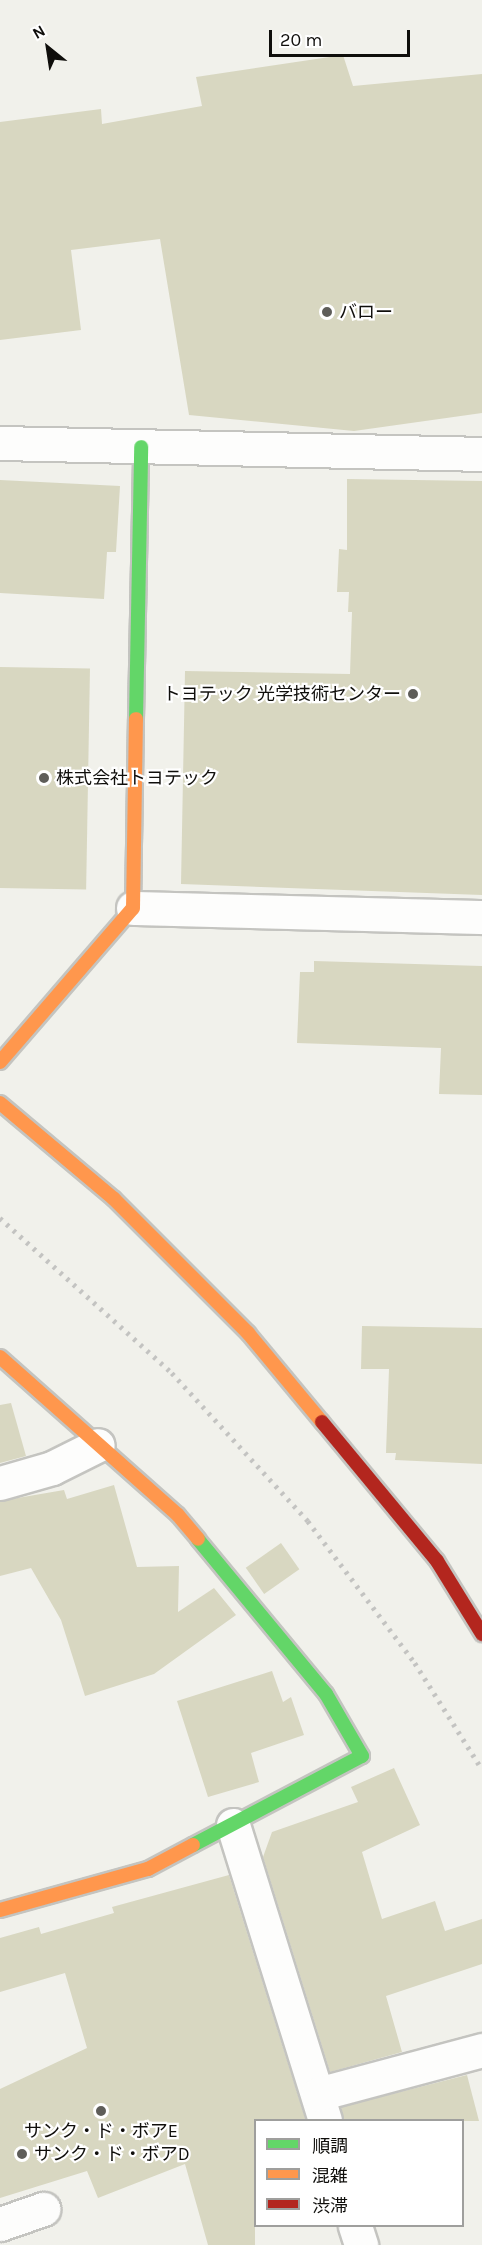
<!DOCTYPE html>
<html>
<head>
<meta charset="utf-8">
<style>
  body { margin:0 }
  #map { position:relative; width:482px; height:2245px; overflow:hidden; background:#f1f1eb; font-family:Karla,"Noto Sans JP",sans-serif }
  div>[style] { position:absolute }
  .building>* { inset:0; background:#d8d7c1; transform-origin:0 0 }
  .roads { filter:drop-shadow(2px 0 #c4c4c0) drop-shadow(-2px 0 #c4c4c0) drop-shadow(0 2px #c4c4c0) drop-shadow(0 -2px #c4c4c0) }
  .street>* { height:33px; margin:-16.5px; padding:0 16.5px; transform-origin:16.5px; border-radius:16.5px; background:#fdfdfc }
  .fast>* { height:14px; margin:-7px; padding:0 7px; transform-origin:7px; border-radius:7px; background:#63d668 }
  .slow>* { height:14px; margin:-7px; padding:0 7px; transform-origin:7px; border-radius:7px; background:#ff974d }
  .jam>* { height:14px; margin:-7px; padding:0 7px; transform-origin:7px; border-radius:7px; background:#b3261e }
  .rail>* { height:4.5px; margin-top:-2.25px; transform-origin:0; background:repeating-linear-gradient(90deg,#c3c3c1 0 3px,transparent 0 9px) }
  .dots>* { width:16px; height:16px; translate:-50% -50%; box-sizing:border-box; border:3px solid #fff; border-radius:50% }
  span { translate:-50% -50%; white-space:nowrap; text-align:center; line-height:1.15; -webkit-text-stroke:4.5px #fff; paint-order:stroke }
  .poi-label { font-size:18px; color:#0f0e0b }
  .left { translate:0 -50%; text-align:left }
  .right { translate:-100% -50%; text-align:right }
  .legend { position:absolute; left:254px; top:2119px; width:210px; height:108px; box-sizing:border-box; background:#fff; border:2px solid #9f9f9d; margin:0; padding:8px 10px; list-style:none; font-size:18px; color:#0f0e0b }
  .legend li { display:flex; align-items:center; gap:12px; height:30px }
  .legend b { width:30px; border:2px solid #9f9f9d }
  .north { position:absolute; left:18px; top:18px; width:60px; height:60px; -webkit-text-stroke:4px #fff; paint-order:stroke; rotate:330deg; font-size:16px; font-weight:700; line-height:24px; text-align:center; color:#0f0e0b }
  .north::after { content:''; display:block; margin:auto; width:21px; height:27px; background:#0f0e0b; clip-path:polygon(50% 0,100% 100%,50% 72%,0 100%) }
  .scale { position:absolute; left:269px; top:30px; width:141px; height:27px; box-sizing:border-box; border:3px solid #0f0e0b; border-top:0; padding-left:8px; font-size:18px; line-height:21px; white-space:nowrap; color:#0f0e0b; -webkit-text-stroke:4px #fff; paint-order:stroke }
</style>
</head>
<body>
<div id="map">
  <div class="building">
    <div style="clip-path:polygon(343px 55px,353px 86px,482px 74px,482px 413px,354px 431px,189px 415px,160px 239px,71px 250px,81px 330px,0 340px,0 122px,101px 109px,102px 124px,202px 106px,196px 77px)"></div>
    <div style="clip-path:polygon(347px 479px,482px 481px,482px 895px,181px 884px,185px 671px,350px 674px,352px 612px,348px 612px,349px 592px,337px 592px,339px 549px,347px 550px)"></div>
    <div style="clip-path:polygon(0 480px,120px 486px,116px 552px,107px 552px,104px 599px,0 593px)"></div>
    <div style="left:0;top:667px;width:90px;height:221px;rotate:1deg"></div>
    <div style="clip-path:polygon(314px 961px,482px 966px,482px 1095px,439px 1094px,441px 1048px,297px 1043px,300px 972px,314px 972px)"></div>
    <div style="clip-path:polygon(362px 1326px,482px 1328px,482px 1464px,395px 1460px,396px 1453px,386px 1453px,389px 1369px,361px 1369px)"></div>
    <div style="clip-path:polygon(11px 1403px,26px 1456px,0 1463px,0 1405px)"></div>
    <div style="clip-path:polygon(114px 1485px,137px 1567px,179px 1566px,178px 1612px,214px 1588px,236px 1615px,154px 1674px,85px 1696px,61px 1620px,31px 1568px,0 1576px,0 1501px,64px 1490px,67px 1499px)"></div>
    <div style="left:281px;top:1543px;width:32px;height:43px;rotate:55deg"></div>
    <div style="clip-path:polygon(272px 1671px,283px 1702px,291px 1697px,304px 1735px,251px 1753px,259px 1782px,208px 1797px,177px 1701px)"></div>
    <div style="clip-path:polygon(394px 1768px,420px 1825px,362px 1852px,382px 1919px,435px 1901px,445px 1931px,482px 1919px,482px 1964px,386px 1996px,402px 2052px,330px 2072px,263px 1857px,272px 1832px,358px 1802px,351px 1787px)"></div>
    <div style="clip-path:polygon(229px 1875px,306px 2121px,255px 2121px,255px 2245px,208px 2245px,185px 2164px,98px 2198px,87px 2171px,0 2198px,0 2089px,87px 2048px,65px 1973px,0 1992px,0 1938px,39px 1927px,41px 1934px,114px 1913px,112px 1907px)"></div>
    <div style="clip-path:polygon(467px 2075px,479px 2121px,343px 2121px,341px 2107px)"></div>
  </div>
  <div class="roads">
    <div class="street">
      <div style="left:0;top:443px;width:482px;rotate:1.3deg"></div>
      <div style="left:133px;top:908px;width:349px;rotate:1.5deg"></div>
      <div style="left:0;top:1483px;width:54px;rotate:-16.1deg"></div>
      <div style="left:52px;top:1468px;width:51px;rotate:-26.6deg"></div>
      <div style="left:233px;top:1825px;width:309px;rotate:72.7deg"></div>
      <div style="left:318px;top:2094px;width:170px;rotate:-15deg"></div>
      <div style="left:0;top:2224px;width:46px;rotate:-19.2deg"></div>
      <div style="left:355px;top:2226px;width:20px;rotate:72deg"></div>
    </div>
    <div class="fast">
      <div style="left:136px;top:719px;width:272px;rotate:-88.9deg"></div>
      <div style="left:193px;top:1845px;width:191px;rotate:-27.8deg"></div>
      <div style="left:362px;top:1756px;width:72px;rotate:-120.1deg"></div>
      <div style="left:326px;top:1694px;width:201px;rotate:-129.6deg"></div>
    </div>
    <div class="slow">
      <div style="left:0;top:1062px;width:203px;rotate:-49.2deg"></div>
      <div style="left:133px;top:908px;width:189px;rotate:-89.1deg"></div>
      <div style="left:0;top:1103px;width:149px;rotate:40.1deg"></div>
      <div style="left:114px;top:1199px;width:190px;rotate:45deg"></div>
      <div style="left:248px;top:1333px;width:116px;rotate:50.3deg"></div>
      <div style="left:0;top:1357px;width:238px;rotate:41.6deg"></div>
      <div style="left:178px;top:1515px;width:31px;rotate:50deg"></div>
      <div style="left:0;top:1910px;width:154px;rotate:-15.5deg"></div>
      <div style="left:148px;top:1869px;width:51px;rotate:-28.1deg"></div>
    </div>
    <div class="jam">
      <div style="left:322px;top:1422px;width:180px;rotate:50.4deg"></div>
      <div style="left:437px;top:1561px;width:86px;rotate:58.3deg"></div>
    </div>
  </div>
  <div class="rail">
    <div style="left:0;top:1218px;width:232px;rotate:42deg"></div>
    <div style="left:172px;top:1373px;width:201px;rotate:47.4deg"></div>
    <div style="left:308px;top:1521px;width:178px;rotate:53deg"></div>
    <div style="left:415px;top:1663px;width:125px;rotate:57.7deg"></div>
  </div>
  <div class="dots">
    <div style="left:327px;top:312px;background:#5e5d59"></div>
    <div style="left:413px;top:694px;background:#5e5d59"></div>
    <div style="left:44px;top:778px;background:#5e5d59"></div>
    <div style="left:101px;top:2111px;background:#5e5d59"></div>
    <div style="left:22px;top:2154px;background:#5e5d59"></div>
  </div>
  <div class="poi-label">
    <span class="left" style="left:339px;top:312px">バロー</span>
    <span class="right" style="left:401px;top:694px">トヨテック 光学技術センター</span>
    <span class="left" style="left:56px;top:778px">株式会社トヨテック</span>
    <span style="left:101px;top:2131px">サンク・ド・ボアE</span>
    <span class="left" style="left:34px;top:2154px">サンク・ド・ボアD</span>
  </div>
  <ul class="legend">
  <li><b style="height:8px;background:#63d668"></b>順調</li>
  <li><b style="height:8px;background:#ff974d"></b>混雑</li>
  <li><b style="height:8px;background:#b3261e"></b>渋滞</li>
  </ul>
  <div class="north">N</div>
  <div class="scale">20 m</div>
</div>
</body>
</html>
